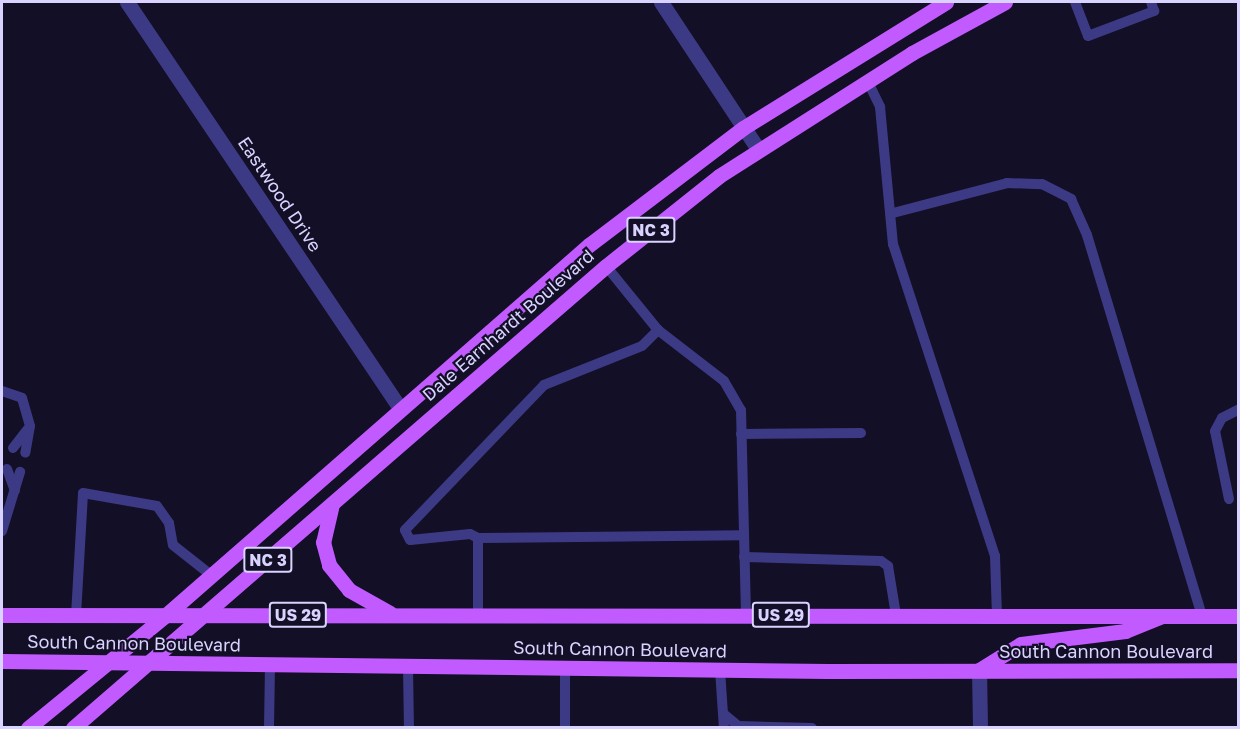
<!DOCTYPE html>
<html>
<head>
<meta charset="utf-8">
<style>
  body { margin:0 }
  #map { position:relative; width:1240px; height:729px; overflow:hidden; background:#130f26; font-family:"Golos Text",sans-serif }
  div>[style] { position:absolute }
  .service>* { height:10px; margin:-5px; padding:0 5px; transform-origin:5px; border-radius:5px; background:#3d3a85 }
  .minor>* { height:15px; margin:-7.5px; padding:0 7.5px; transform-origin:7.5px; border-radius:7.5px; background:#3d3a85 }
  .primary>* { height:15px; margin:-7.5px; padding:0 7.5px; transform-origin:7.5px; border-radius:7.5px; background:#c25bff }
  span { translate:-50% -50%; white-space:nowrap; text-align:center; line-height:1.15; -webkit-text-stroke:4.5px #130f26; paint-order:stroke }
  .shield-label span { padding:2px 4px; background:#130f26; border:2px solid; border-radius:4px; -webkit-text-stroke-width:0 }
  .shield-label { font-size:16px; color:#d9d4ff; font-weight:700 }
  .street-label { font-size:18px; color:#d9d4ff }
  .frame { position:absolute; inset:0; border:3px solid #d9d4ff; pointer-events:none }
</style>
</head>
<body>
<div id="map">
  <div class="service">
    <div style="left:1075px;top:2px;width:36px;rotate:69deg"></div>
    <div style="left:1088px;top:36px;width:71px;rotate:-20.7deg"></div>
    <div style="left:1154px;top:11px;width:9px;rotate:-108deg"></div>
    <div style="left:868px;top:82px;width:28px;rotate:64deg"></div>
    <div style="left:880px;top:107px;width:138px;rotate:84.6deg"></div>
    <div style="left:893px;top:244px;width:328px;rotate:71.9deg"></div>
    <div style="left:995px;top:556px;width:59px;rotate:88.1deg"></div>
    <div style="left:893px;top:213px;width:118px;rotate:-14.7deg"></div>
    <div style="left:1007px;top:183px;width:35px;rotate:2deg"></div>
    <div style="left:1042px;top:184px;width:33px;rotate:27deg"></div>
    <div style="left:1071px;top:199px;width:39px;rotate:66deg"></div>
    <div style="left:1087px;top:235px;width:398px;rotate:73.2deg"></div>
    <div style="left:658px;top:330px;width:83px;rotate:37.7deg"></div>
    <div style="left:724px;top:381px;width:34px;rotate:60deg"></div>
    <div style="left:741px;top:410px;width:205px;rotate:88.6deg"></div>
    <div style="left:2px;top:391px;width:21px;rotate:19deg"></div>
    <div style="left:22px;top:398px;width:29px;rotate:74deg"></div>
    <div style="left:30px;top:426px;width:27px;rotate:100deg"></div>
    <div style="left:741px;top:434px;width:120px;rotate:-0.5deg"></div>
    <div style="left:13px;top:448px;width:24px;rotate:-52deg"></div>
    <div style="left:7px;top:469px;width:23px;rotate:70deg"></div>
    <div style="left:1229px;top:499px;width:69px;rotate:-101.6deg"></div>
    <div style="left:1215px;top:431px;width:15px;rotate:-62deg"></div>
    <div style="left:1222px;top:418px;width:18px;rotate:-27deg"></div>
    <div style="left:2px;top:531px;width:62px;rotate:-73deg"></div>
    <div style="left:478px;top:538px;width:265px;rotate:-0.6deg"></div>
    <div style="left:744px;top:557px;width:137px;rotate:1.7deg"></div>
    <div style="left:881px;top:561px;width:9px;rotate:36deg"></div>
    <div style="left:888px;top:566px;width:50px;rotate:80.7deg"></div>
    <div style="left:76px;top:615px;width:122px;rotate:-86.7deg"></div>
    <div style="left:83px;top:493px;width:75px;rotate:10deg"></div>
    <div style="left:157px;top:506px;width:21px;rotate:55deg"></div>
    <div style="left:169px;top:523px;width:22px;rotate:80deg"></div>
    <div style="left:173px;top:545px;width:48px;rotate:38.3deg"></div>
    <div style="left:478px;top:615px;width:77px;rotate:-90deg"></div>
    <div style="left:478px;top:538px;width:9px;rotate:-153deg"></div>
    <div style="left:470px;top:534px;width:60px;rotate:174.3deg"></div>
    <div style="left:410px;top:540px;width:11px;rotate:-117deg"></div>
    <div style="left:405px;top:530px;width:201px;rotate:-46.2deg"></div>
    <div style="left:544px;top:385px;width:105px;rotate:-21.7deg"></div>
    <div style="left:642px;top:346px;width:23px;rotate:-45deg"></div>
    <div style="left:658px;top:330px;width:82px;rotate:-129.1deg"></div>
    <div style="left:408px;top:667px;width:61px;rotate:89.1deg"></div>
    <div style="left:565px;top:668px;width:60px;rotate:90deg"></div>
    <div style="left:720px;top:670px;width:58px;rotate:86.1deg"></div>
    <div style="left:725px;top:715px;width:17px;rotate:40deg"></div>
    <div style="left:738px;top:726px;width:74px;rotate:1.5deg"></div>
    <div style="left:269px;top:728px;width:63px;rotate:-89.1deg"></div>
  </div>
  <div class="minor">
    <div style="left:127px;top:2px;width:489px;rotate:56.1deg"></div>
    <div style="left:661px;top:2px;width:176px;rotate:56.6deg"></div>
    <div style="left:979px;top:670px;width:58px;rotate:89deg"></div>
  </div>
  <div class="primary">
    <div style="left:332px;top:504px;width:39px;rotate:103deg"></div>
    <div style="left:323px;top:542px;width:24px;rotate:75deg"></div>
    <div style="left:329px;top:565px;width:32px;rotate:51deg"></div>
    <div style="left:349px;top:590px;width:47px;rotate:29.3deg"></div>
    <div style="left:2px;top:615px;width:1236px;rotate:0.05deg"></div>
    <div style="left:2px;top:661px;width:826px;rotate:0.69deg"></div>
    <div style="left:828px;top:671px;width:410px;rotate:-0.1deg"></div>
    <div style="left:979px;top:670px;width:49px;rotate:-31.8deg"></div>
    <div style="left:1021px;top:644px;width:105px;rotate:-7.1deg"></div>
    <div style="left:1125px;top:631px;width:40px;rotate:-22deg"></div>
    <div style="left:28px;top:728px;width:178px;rotate:-39.3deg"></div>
    <div style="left:166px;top:615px;width:562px;rotate:-41.18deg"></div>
    <div style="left:589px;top:245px;width:193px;rotate:-37.2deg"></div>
    <div style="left:743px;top:128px;width:239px;rotate:-31.8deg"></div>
    <div style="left:73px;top:728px;width:705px;rotate:-40.92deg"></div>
    <div style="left:606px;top:266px;width:144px;rotate:-38.5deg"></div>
    <div style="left:719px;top:176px;width:229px;rotate:-32.5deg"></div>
    <div style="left:912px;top:53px;width:106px;rotate:-28.7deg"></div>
  </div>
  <div class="shield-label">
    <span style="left:651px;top:230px">NC 3</span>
    <span style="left:268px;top:560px">NC 3</span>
    <span style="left:298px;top:615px">US 29</span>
    <span style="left:781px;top:615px">US 29</span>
  </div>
  <div class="street-label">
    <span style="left:280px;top:194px;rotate:56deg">Eastwood Drive</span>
    <span style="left:508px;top:325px;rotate:-41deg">Dale Earnhardt Boulevard</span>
    <span style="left:134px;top:643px;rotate:1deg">South Cannon Boulevard</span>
    <span style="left:620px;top:649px;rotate:1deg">South Cannon Boulevard</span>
    <span style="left:1106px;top:651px">South Cannon Boulevard</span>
  </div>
  <div class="frame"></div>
</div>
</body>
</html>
